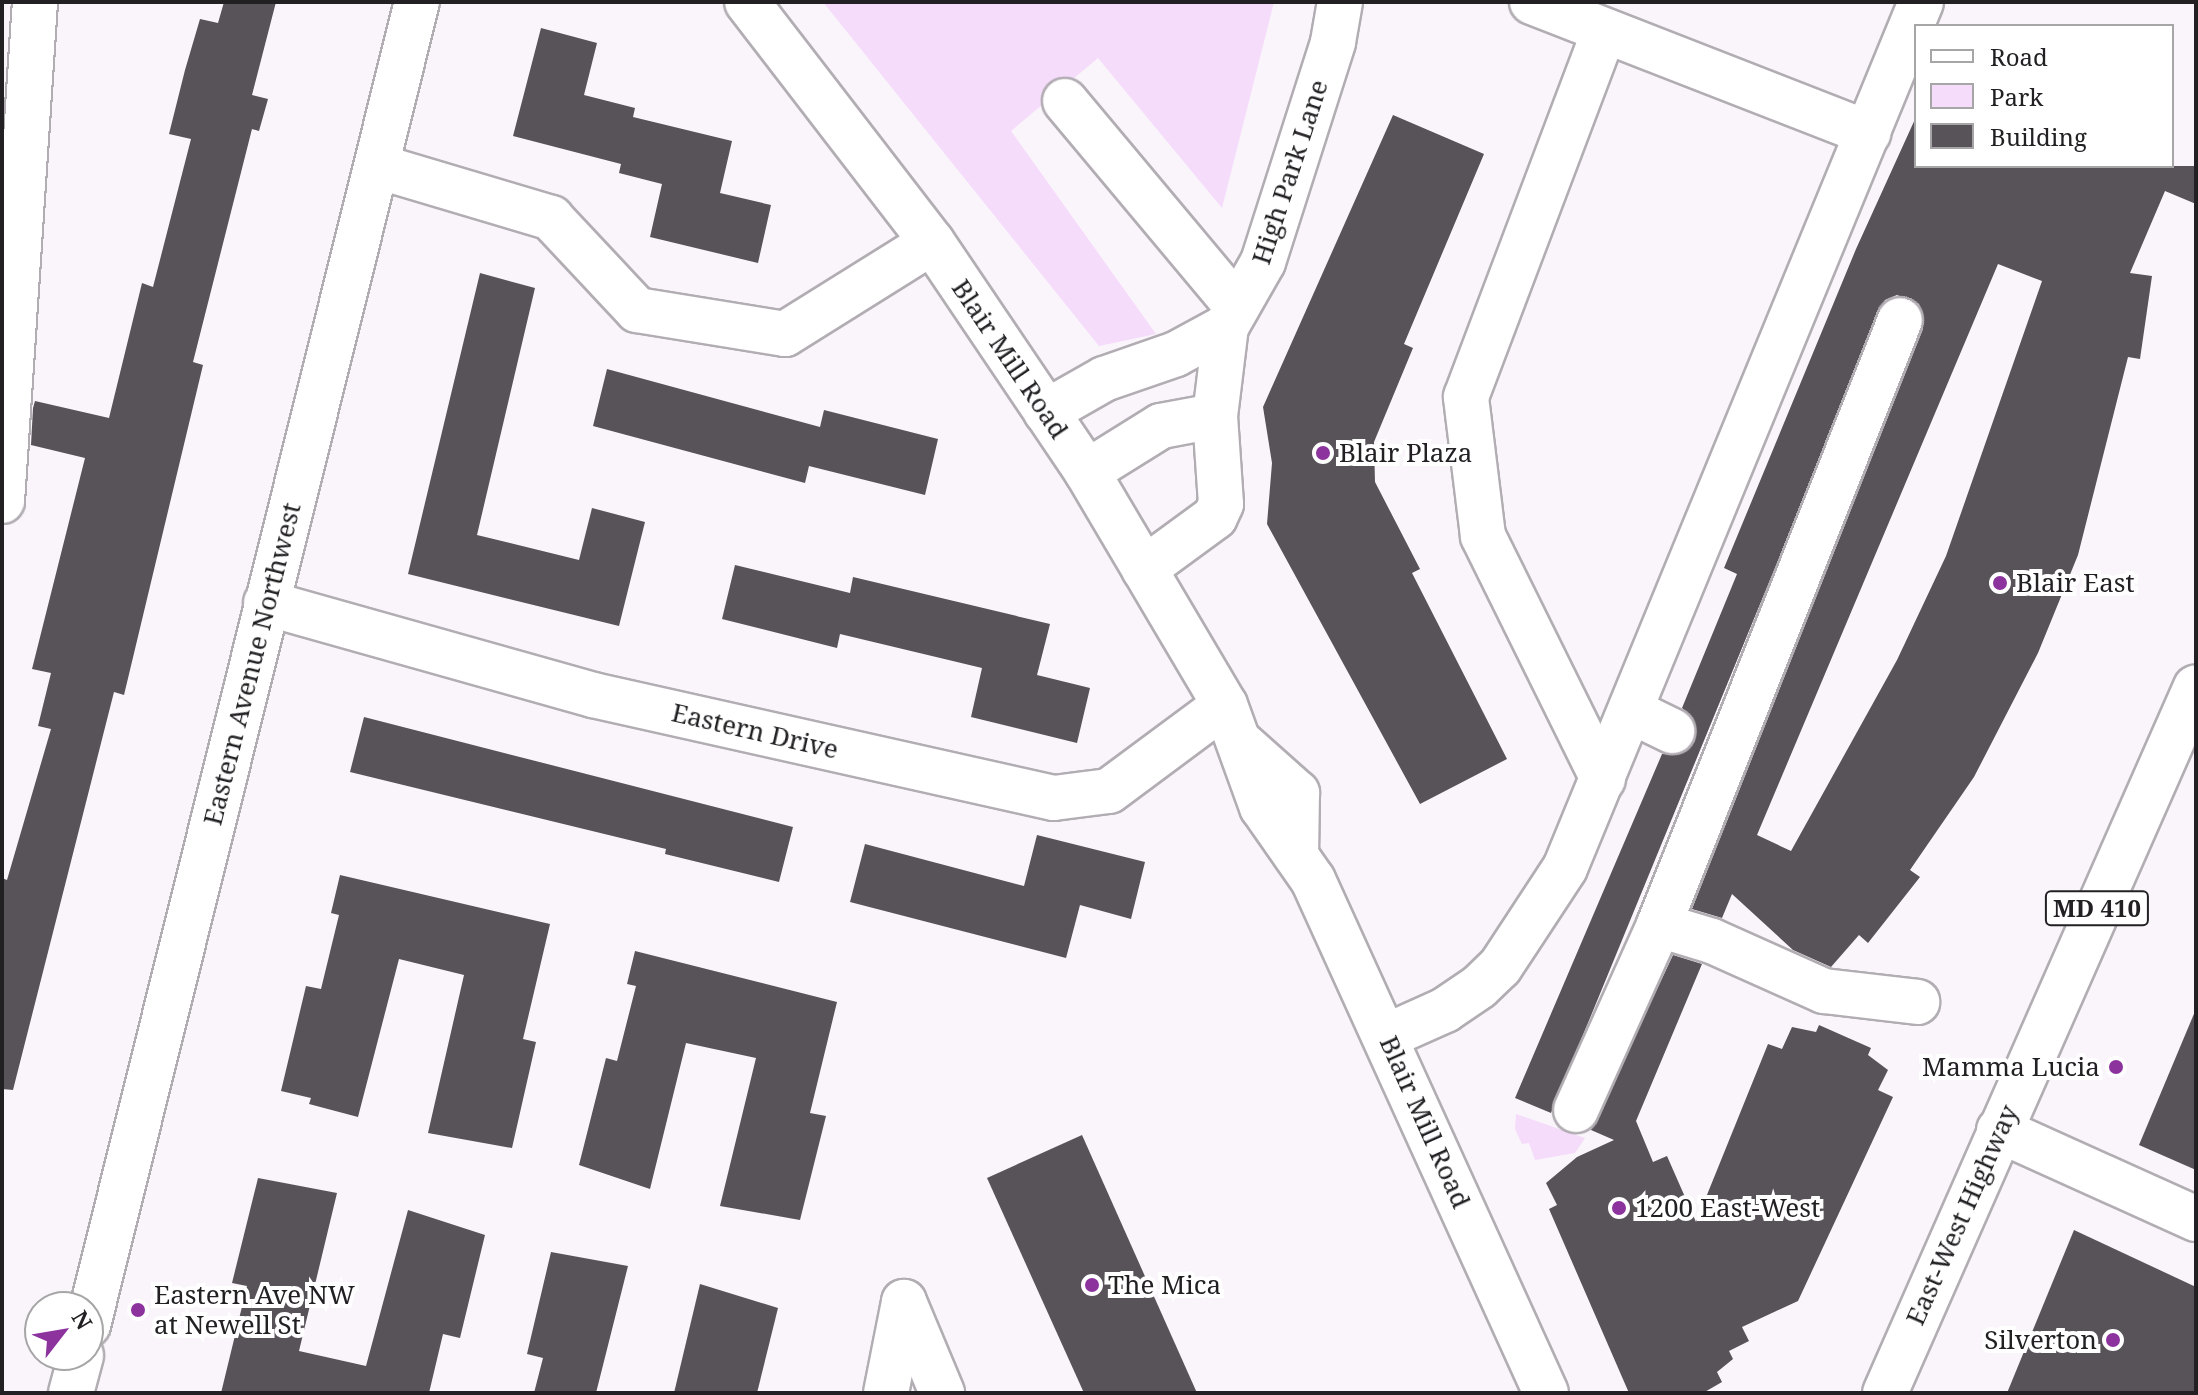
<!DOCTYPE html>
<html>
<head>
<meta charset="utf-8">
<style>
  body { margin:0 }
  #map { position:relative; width:2198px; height:1395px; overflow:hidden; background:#faf4fb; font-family:"Noto Serif",serif }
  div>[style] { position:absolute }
  .green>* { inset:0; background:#f5dcfa }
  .building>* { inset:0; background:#585359 }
  .roads { filter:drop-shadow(2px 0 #b2adb3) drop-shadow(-2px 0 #b2adb3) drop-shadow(0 2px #b2adb3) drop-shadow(0 -2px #b2adb3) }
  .minor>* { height:44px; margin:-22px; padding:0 22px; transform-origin:22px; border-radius:22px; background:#fff }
  .major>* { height:44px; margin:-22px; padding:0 22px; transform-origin:22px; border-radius:22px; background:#fff }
  .dots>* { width:22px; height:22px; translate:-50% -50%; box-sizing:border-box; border:4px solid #fff; border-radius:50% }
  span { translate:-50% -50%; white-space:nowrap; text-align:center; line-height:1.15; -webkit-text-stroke:8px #fff; paint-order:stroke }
  .shield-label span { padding:2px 6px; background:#fff; border:2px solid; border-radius:6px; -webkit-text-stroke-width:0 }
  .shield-label { font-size:24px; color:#222023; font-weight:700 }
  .street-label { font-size:26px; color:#222023 }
  .poi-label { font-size:26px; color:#222023 }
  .left { translate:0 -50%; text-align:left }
  .right { translate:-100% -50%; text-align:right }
  .frame { position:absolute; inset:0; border:4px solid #222023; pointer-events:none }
  .legend { position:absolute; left:1914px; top:24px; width:260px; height:144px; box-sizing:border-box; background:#fff; border:2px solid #a7a6a7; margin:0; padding:10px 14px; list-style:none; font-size:24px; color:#222023 }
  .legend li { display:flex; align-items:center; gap:16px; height:40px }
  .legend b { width:40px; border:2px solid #a7a6a7 }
  .north { position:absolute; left:24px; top:1291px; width:80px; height:80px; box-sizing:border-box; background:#fff; border:2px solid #a7a6a7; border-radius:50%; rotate:59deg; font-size:22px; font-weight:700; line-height:32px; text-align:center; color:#222023 }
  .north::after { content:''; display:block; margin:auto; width:28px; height:36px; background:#8c339e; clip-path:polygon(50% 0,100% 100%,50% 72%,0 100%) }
</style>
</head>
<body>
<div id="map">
  <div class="green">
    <div style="clip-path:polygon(823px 2px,1274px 2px,1222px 208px,1098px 58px,1011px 131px,1156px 334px,1099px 346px)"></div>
    <div style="clip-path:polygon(1516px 1114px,1585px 1138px,1575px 1153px,1535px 1160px,1529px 1143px,1522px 1144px,1515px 1129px)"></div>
  </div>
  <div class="building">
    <div style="clip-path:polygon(224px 2px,276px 2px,252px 95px,268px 99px,259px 131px,252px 129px,193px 362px,203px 365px,124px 695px,114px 692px,13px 1090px,2px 1089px,2px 878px,7px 880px,51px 729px,38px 726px,51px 673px,32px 669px,85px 458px,31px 445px,33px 408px,35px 401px,109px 418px,142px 283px,153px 287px,191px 139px,169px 134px,185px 70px,200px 19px,218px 23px)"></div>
    <div style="clip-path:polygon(541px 28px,597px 43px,584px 95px,635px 108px,633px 117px,732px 141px,720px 193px,771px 205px,758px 263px,650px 237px,662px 184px,619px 173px,621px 164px,513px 136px)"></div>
    <div style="clip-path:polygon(1393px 115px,1484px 154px,1404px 344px,1413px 348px,1374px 442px,1375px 482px,1420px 569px,1412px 573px,1507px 759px,1420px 804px,1267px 524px,1272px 463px,1263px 407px)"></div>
    <div style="clip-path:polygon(evenodd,1916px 117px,1916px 166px,2196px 166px,2196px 204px,2165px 191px,2130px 273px,2152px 276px,2140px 359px,2128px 357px,2078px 555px,2038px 653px,1974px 777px,1910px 870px,1920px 877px,1868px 943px,1859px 935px,1831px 967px,1793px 950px,1732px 894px,1722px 918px,1692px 909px,1923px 329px,1919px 304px,1897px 295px,1885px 300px,1551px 1113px,1515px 1098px,1662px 754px,1685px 752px,1695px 741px,1693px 718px,1682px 708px,1737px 574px,1724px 568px,1856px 249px,1916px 117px,1998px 264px,2042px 281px,1946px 556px,1897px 660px,1791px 851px,1757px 835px,1998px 264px)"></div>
    <div style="clip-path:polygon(480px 273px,535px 288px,477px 535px,579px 560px,592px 508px,645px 522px,619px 626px,408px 574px)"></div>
    <div style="clip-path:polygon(607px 369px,820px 427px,824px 410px,938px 439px,925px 495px,809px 466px,805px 483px,593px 426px)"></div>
    <div style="clip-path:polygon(735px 565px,850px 593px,853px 577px,1050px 624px,1037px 675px,1090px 688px,1077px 743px,971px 717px,982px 668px,840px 634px,837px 648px,722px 619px)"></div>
    <div style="clip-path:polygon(364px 717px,793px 827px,779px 882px,665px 854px,666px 849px,350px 772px)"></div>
    <div style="clip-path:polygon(1037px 835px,1145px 862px,1131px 919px,1080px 905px,1066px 958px,850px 902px,865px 844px,1024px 886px)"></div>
    <div style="clip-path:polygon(340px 875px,550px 924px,523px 1039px,536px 1042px,512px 1148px,428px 1133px,464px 975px,399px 959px,358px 1117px,309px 1104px,311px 1098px,281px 1091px,306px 986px,321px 989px,339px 915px,331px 913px)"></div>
    <div style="clip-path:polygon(635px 951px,837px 1002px,810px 1113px,826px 1116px,800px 1220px,720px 1206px,756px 1058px,686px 1043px,650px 1189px,579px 1165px,606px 1058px,617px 1061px,636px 986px,627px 984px)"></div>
    <div style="clip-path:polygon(1673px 955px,1702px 964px,1636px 1121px,1653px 1162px,1667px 1156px,1696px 1222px,1768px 1044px,1782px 1049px,1792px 1027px,1816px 1032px,1819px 1025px,1871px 1048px,1868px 1055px,1888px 1070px,1878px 1090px,1893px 1097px,1798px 1301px,1742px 1327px,1749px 1341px,1729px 1351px,1733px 1359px,1717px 1372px,1722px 1382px,1703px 1393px,1629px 1393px,1549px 1209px,1557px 1205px,1546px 1183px,1577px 1157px,1614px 1140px,1591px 1130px)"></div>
    <div style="clip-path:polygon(2196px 1009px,2196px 1170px,2139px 1145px)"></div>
    <div style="clip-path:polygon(1082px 1135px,1197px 1393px,1084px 1393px,987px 1178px)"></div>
    <div style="clip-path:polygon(258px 1178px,337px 1193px,299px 1351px,366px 1366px,408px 1210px,485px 1235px,460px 1338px,443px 1334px,429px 1393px,221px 1393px,247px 1286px,232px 1283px)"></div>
    <div style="clip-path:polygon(2074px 1230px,2196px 1287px,2196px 1393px,2007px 1393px)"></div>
    <div style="clip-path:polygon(551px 1252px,628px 1266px,596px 1393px,534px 1393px,543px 1358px,527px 1354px)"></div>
    <div style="clip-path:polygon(700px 1284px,778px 1308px,757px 1393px,674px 1393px)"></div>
  </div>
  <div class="roads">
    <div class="minor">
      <div style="left:747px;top:2px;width:303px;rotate:52.4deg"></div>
      <div style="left:932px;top:242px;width:277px;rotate:56deg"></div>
      <div style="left:1087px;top:472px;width:271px;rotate:59.4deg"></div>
      <div style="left:1225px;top:705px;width:109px;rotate:70.1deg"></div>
      <div style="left:1262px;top:807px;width:89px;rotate:55.1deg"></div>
      <div style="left:1313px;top:880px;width:563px;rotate:65.57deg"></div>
      <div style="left:1532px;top:2px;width:361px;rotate:21.3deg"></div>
      <div style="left:1065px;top:101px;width:268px;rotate:50.1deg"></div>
      <div style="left:377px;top:166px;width:182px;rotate:16.6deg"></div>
      <div style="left:551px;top:218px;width:126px;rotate:46.9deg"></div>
      <div style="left:637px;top:310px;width:150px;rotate:9.2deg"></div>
      <div style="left:785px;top:334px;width:173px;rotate:-32deg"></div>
      <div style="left:1046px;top:412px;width:67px;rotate:-29.6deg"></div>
      <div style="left:1104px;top:379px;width:76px;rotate:-19.1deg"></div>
      <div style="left:1176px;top:354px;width:57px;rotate:-28.4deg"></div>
      <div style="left:1226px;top:327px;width:75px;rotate:-60.4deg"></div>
      <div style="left:1263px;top:262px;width:231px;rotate:-72.3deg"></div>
      <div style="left:1333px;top:42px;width:41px;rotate:-80.1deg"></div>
      <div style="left:1215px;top:416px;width:90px;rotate:-83deg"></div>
      <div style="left:1087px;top:472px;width:87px;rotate:-31.9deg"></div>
      <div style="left:1161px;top:426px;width:55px;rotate:-10.5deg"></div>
      <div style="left:1215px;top:416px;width:88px;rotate:86.1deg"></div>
      <div style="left:1221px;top:504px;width:14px;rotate:115deg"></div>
      <div style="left:1215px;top:517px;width:88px;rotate:143.8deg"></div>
      <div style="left:2px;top:501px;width:500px;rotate:-86.22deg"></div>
      <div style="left:266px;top:603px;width:340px;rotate:15.7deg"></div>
      <div style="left:593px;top:695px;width:472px;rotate:12.6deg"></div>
      <div style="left:1054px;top:798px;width:55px;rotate:-7.3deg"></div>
      <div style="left:1109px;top:791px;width:144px;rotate:-36.6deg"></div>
      <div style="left:1631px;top:711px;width:46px;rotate:26deg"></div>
      <div style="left:1242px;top:744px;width:74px;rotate:41.7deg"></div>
      <div style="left:1297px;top:793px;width:62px;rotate:90.9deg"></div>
      <div style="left:1603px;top:779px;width:271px;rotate:-116.3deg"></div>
      <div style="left:1483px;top:536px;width:140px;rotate:-97deg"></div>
      <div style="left:1466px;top:397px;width:391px;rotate:-69.3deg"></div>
      <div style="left:1659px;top:925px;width:55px;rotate:16.8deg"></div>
      <div style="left:1712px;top:941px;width:123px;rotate:24.1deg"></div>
      <div style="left:1824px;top:991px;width:94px;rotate:6.7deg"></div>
      <div style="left:1387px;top:1036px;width:64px;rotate:-24.1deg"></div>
      <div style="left:1445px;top:1010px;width:41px;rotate:-34.1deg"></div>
      <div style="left:1479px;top:987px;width:29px;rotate:-44deg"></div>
      <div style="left:1500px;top:967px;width:118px;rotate:-56.7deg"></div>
      <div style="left:1565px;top:868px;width:936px;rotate:-67.65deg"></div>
      <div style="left:1576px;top:1110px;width:203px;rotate:-65.8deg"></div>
      <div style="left:1659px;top:925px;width:651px;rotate:-68.28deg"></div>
      <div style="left:1999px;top:1130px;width:216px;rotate:24.3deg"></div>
      <div style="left:904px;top:1302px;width:99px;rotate:67.3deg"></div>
      <div style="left:88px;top:1325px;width:1363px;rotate:-76.04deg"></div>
      <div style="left:71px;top:1393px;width:39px;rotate:-75deg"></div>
      <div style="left:886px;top:1393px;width:93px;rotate:-78.8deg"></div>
    </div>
    <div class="major">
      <div style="left:1885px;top:1393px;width:771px;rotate:-66.23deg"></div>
    </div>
  </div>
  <div class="dots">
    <div style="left:1323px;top:453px;background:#8c339e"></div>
    <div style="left:2000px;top:583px;background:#8c339e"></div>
    <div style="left:2116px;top:1067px;background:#8c339e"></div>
    <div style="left:1619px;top:1208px;background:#8c339e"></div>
    <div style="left:1092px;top:1285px;background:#8c339e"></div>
    <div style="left:138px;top:1310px;background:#8c339e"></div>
    <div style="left:2113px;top:1340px;background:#8c339e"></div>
  </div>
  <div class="shield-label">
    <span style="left:2097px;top:908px">MD 410</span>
  </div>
  <div class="street-label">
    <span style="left:1290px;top:172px;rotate:-72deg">High Park Lane</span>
    <span style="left:1010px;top:359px;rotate:56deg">Blair Mill Road</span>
    <span style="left:252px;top:664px;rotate:-76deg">Eastern Avenue Northwest</span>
    <span style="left:755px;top:731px;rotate:13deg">Eastern Drive</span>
    <span style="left:1425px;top:1122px;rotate:66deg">Blair Mill Road</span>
    <span style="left:1962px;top:1215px;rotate:-66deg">East-West Highway</span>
  </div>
  <div class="poi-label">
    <span class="left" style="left:1339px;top:453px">Blair Plaza</span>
    <span class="left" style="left:2016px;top:583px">Blair East</span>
    <span class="right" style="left:2100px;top:1067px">Mamma Lucia</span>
    <span class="left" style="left:1635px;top:1208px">1200 East-West</span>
    <span class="left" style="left:1108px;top:1285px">The Mica</span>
    <span class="left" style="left:154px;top:1310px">Eastern Ave NW<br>at Newell St</span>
    <span class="right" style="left:2097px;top:1340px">Silverton</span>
  </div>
  <div class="frame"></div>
  <ul class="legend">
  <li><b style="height:10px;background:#fff"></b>Road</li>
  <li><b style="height:22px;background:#f5dcfa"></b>Park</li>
  <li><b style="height:22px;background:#585359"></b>Building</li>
  </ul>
  <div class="north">N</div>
</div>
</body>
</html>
